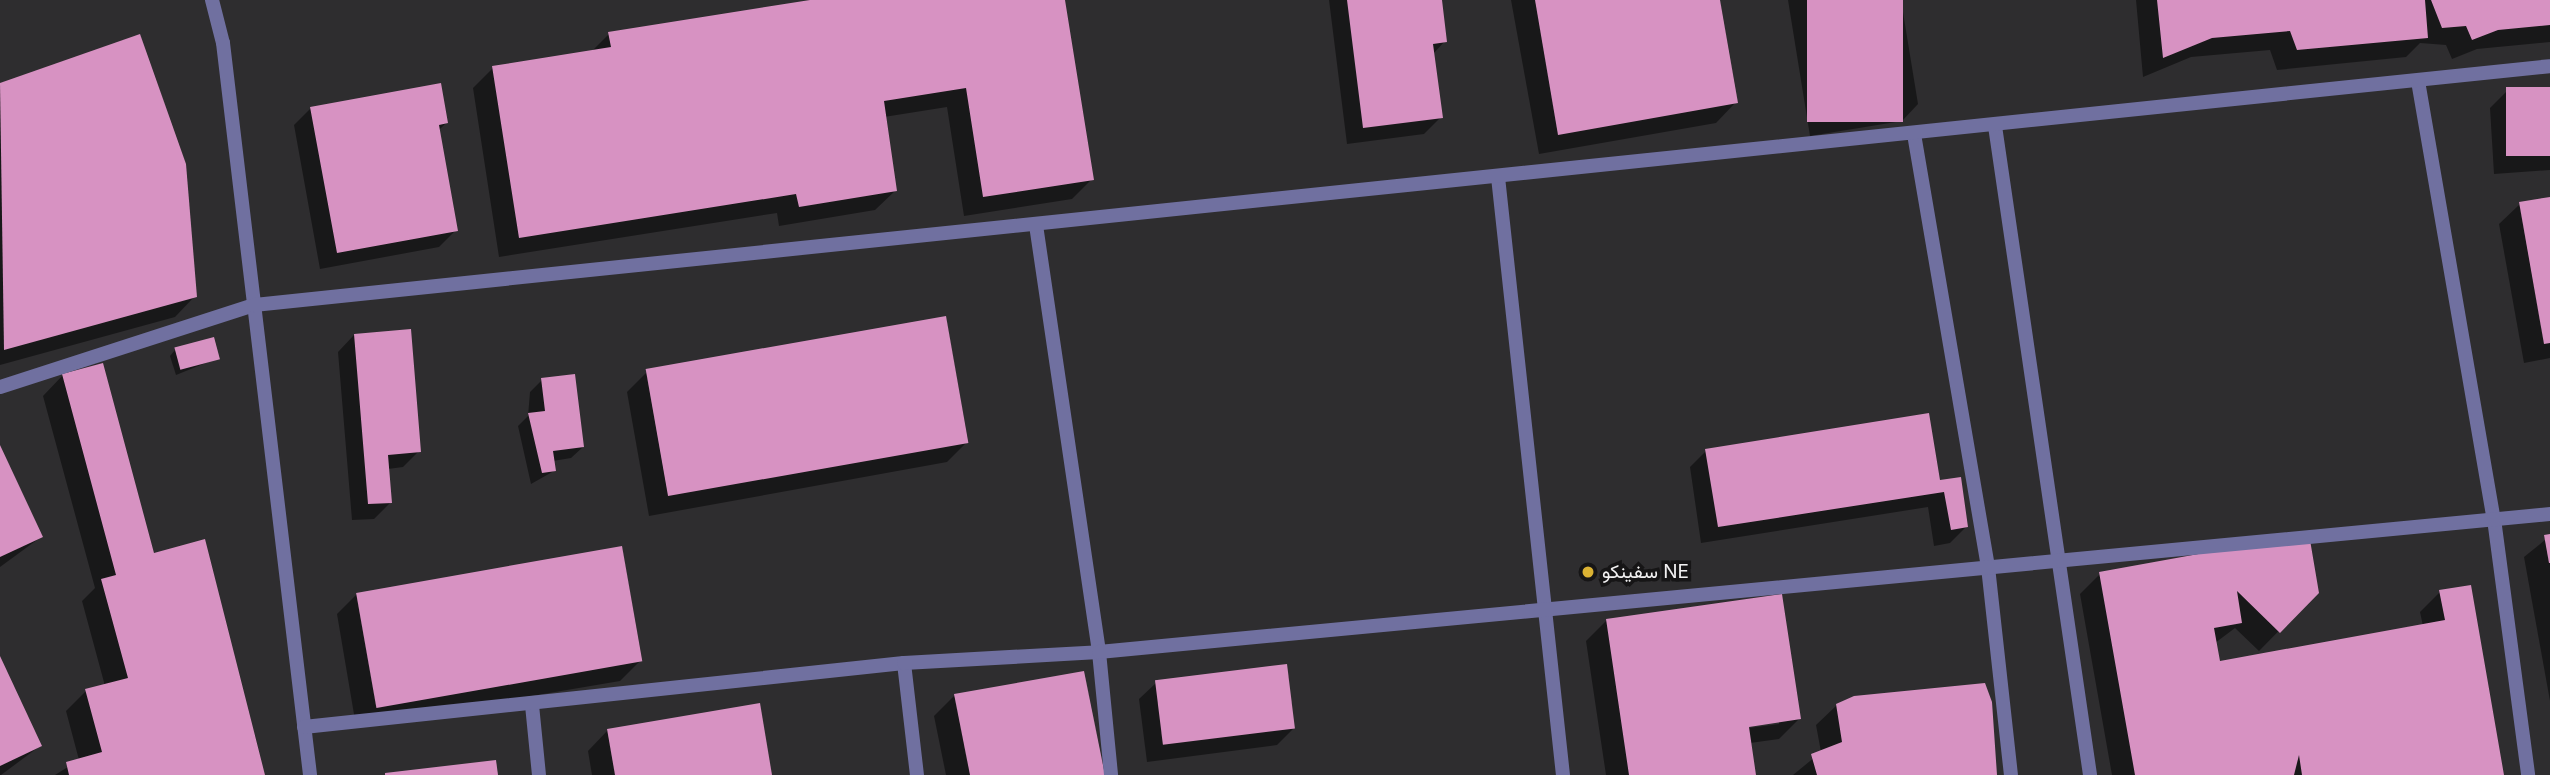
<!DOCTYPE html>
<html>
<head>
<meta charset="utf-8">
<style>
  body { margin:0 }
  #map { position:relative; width:2550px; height:775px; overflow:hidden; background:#2e2d2f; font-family:Inter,Vazirmatn,sans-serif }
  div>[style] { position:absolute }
  .shadow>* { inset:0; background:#0007 }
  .building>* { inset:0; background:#d792c2; transform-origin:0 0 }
  .street>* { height:14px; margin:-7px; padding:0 7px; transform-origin:7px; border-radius:7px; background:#7070a0 }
  .dots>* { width:19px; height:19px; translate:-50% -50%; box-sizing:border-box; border:4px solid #161516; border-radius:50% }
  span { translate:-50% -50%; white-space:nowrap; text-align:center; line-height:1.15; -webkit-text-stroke:7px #161516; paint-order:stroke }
  .poi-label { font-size:19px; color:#f2f1f2 }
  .left { translate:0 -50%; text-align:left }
</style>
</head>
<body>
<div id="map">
  <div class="shadow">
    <div style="clip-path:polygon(821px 0,1064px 0,1092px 179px,1072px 199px,964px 216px,947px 107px,884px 117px,896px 190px,875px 210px,779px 226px,777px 213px,499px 257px,473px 88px,493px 68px,591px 52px,609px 34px)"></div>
    <div style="clip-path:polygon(1329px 0,1440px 0,1445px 41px,1433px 54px,1441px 117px,1424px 134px,1347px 144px)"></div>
    <div style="clip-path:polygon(1511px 0,1718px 0,1736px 102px,1716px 123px,1539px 154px)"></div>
    <div style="clip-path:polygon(1788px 0,1901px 0,1918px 104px,1902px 121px,1810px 136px)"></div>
    <div style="clip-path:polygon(2136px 0,2550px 0,2550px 42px,2477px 49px,2452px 59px,2446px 45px,2420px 43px,2406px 57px,2277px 70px,2270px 50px,2191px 57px,2143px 77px)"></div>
    <div style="clip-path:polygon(138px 36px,195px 296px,175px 317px,0 365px,0 85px)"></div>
    <div style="clip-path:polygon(2550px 88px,2550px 170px,2494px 174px,2490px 108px,2507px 91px)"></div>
    <div style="clip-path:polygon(311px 108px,446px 123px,438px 131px,456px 230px,439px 247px,320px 269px,294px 125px)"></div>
    <div style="clip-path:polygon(2550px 198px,2550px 358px,2524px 363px,2499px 224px,2520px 204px)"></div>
    <div style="clip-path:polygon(354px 335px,419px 451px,403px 467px,388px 469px,391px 502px,374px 519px,352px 520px,338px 352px)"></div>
    <div style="clip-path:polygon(175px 350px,218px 358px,176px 375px,170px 356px)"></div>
    <div style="clip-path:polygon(647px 372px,967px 442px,947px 462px,649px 516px,627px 392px)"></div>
    <div style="clip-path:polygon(63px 375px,153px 555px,264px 775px,55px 775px,79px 760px,66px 711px,86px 691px,105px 686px,82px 601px,95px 588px,43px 396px)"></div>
    <div style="clip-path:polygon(542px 380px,583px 447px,571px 458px,553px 461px,554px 471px,531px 484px,518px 426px,528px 416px,543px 476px,528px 416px,530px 392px)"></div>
    <div style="clip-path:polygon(0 449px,41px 537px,0 567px)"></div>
    <div style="clip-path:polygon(1706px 451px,1938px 482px,1967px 526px,1950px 543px,1934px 546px,1928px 507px,1701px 543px,1690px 467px)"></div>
    <div style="clip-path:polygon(2550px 536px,2550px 701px,2524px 557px)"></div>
    <div style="clip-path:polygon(2100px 574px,2317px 592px,2259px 651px,2235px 628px,2215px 643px,2219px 663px,2423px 626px,2420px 612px,2440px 592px,2502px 775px,2112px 775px,2080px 594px)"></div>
    <div style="clip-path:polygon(357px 594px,640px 661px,620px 681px,356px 726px,337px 614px)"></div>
    <div style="clip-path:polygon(evenodd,1606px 621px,1799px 719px,1779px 739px,1750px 743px,1755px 775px,1606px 775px,1586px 641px,1606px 621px,1779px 721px,1779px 724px,1741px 729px,1740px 726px,1779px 721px)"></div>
    <div style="clip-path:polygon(0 660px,40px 746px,1px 775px,0 775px)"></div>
    <div style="clip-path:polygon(1156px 683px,1293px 729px,1277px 745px,1147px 762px,1139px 699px)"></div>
    <div style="clip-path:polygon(954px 696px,1103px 775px,946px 775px,934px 716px)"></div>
    <div style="clip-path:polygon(1837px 705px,1996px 775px,1793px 775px,1821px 752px,1816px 725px)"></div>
    <div style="clip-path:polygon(608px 730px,768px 775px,592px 775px,588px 751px)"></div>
  </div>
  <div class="building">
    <div style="clip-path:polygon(810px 0,1065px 0,1094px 180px,983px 197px,966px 88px,884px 101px,897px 191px,799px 207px,796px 194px,519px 238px,492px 66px,611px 47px,608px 32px)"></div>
    <div style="clip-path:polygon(1347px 0,1442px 0,1447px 42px,1433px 44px,1443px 118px,1363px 128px)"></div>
    <div style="clip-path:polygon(1535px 0,1720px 0,1738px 103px,1558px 135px)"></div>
    <div style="left:1807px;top:0;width:96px;height:122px"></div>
    <div style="clip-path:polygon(2157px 0,2425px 0,2428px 38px,2297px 50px,2290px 31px,2212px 38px,2163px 58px)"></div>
    <div style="clip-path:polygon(2431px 0,2550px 0,2550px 25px,2498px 30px,2472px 40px,2466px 26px,2442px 28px)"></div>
    <div style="clip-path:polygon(140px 34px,186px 164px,197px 297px,4px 350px,0 83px)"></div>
    <div style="clip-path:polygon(441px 83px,448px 123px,439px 125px,458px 231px,337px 253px,310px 107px)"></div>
    <div style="left:2550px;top:87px;width:69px;height:44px;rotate:90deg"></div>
    <div style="clip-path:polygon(2550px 197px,2550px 343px,2544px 344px,2519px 202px)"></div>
    <div style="left:946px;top:316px;width:129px;height:305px;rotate:80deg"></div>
    <div style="clip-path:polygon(411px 329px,421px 452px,388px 455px,392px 503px,368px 504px,354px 334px)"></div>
    <div style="left:214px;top:337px;width:23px;height:41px;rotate:75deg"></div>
    <div style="clip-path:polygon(103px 363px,154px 553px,205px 539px,265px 775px,69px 775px,66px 762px,102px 752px,85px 689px,128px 678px,101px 579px,116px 575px,62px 374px)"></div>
    <div style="clip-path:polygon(575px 374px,584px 447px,553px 451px,556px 471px,542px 473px,528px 413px,545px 411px,541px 378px)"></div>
    <div style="clip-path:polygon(1929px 413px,1940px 480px,1961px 477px,1968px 527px,1951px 530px,1944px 492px,1718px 527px,1705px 449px)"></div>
    <div style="clip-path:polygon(0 445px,43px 537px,0 557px)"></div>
    <div style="clip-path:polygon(2309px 534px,2319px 593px,2280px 633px,2237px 591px,2242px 623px,2214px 628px,2220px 661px,2445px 620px,2439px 590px,2471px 585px,2504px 775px,2302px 775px,2299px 755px,2294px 775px,2135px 775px,2099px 572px)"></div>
    <div style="clip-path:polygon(2550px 534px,2550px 563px,2549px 563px,2544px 535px)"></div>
    <div style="left:622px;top:546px;width:117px;height:270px;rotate:80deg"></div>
    <div style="clip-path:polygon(1782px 594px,1801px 719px,1749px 727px,1756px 775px,1629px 775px,1606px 619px)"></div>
    <div style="clip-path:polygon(0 656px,42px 746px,0 766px)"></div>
    <div style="left:1287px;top:664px;width:65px;height:133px;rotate:83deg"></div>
    <div style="clip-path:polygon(1084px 671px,1105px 775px,970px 775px,954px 694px)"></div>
    <div style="clip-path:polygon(1985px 683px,1992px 702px,1997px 775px,1817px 775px,1811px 754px,1842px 742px,1836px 704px,1854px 696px)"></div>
    <div style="clip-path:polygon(760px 703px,772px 775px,615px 775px,607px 729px)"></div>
    <div style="clip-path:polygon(496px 760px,498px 775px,385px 775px,385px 773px)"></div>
  </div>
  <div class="street">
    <div style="left:212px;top:0;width:44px;rotate:75.7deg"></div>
    <div style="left:223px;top:43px;width:737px;rotate:83.22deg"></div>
    <div style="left:2418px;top:81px;width:445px;rotate:80.2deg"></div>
    <div style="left:2494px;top:519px;width:258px;rotate:82.4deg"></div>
    <div style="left:1995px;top:126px;width:656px;rotate:81.67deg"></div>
    <div style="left:1914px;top:134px;width:439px;rotate:80.3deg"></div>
    <div style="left:1988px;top:567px;width:209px;rotate:83.7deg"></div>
    <div style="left:1498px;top:177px;width:602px;rotate:83.8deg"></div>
    <div style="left:1036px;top:225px;width:432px;rotate:81.6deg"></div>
    <div style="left:1099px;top:652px;width:124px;rotate:84.4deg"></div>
    <div style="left:0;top:387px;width:267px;rotate:-17.9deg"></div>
    <div style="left:254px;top:305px;width:2308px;rotate:-5.94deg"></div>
    <div style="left:904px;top:663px;width:113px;rotate:83.4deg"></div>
    <div style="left:532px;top:705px;width:70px;rotate:84.3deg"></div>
    <div style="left:304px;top:727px;width:603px;rotate:-6.09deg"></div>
    <div style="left:904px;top:663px;width:195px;rotate:-3.2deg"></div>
    <div style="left:1099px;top:652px;width:1458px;rotate:-5.43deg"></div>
  </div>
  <div class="dots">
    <div style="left:1588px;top:572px;background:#dbb233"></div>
  </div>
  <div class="poi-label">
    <span class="left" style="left:1602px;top:572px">سفينكو NE</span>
  </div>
</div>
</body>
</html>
